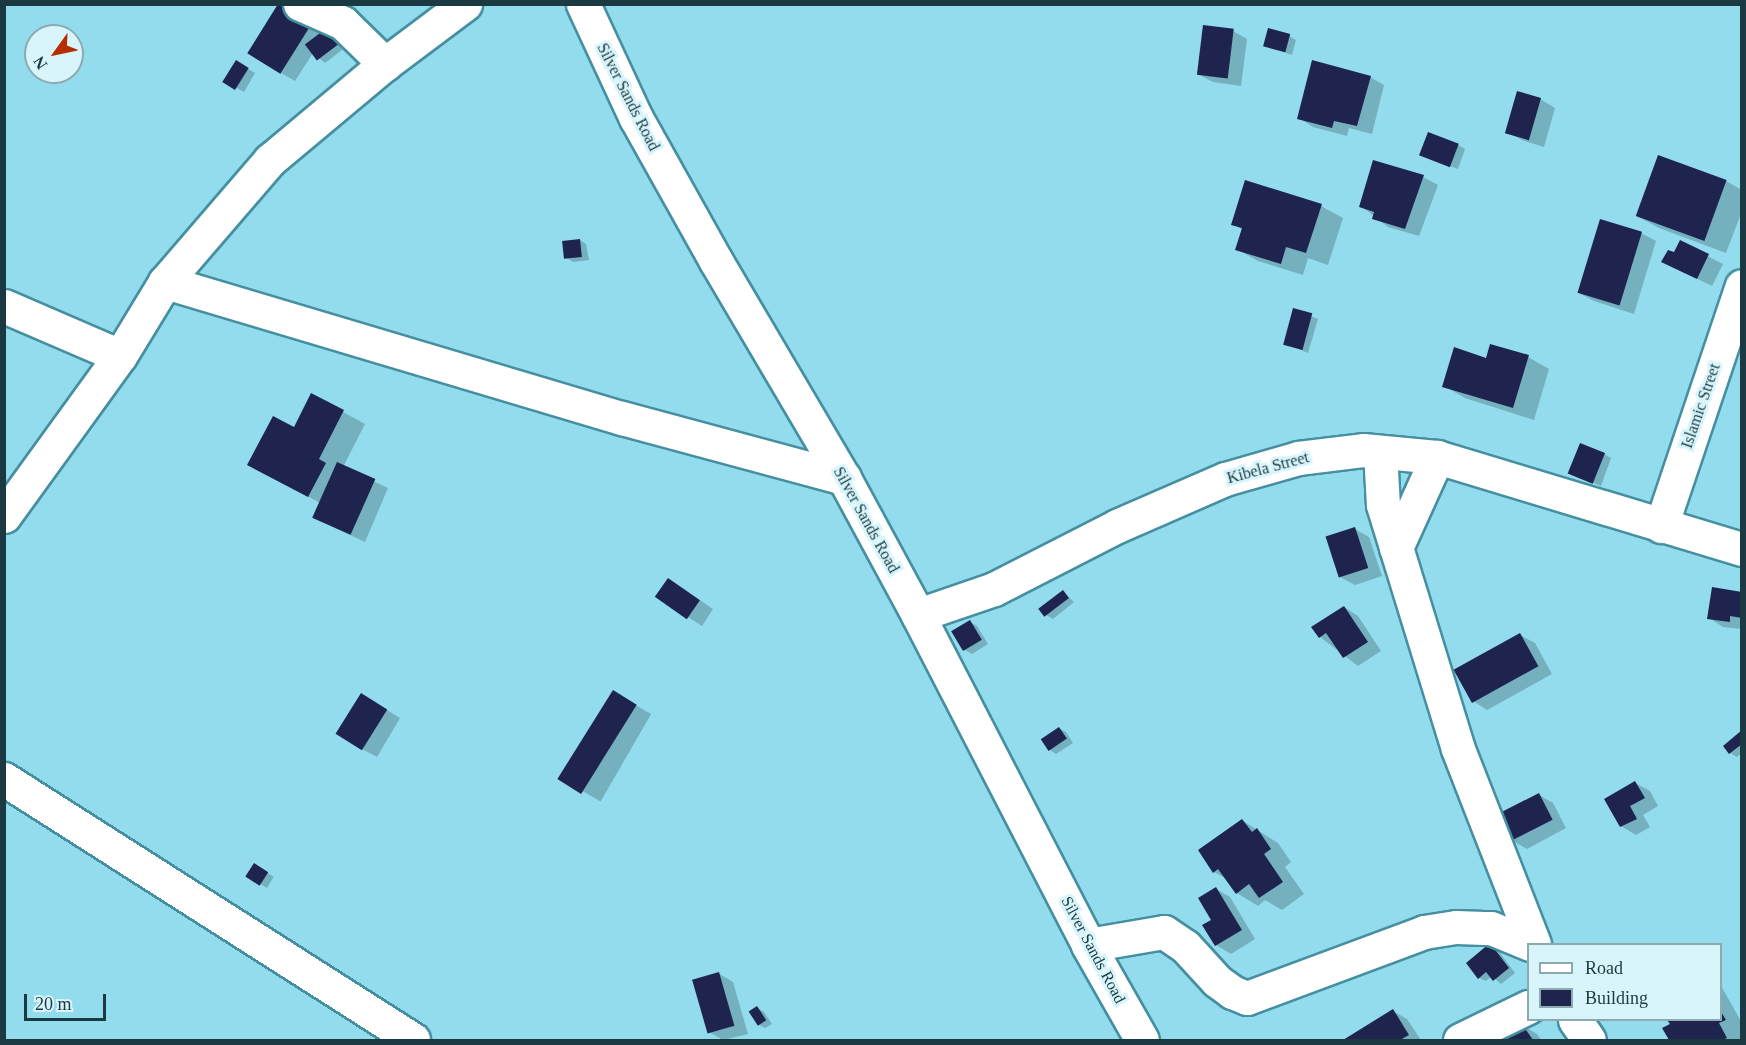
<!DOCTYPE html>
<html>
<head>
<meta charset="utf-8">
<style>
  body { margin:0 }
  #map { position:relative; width:1746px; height:1045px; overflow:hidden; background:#92dcee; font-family:"Times New Roman",serif }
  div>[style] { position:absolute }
  .shadow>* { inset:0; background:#0003; transform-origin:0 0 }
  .building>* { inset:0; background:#1f244f; transform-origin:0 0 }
  .roads { filter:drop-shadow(2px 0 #458fa0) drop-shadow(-2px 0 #458fa0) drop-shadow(0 2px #458fa0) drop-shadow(0 -2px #458fa0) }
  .minor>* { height:33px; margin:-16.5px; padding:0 16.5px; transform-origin:16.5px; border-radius:16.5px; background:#fff }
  span { translate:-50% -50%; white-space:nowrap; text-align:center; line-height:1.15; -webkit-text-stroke:6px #d9f5fc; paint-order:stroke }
  .street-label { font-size:16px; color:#1a3941 }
  .frame { position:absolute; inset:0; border:6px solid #1a3941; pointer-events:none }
  .legend { position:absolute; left:1527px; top:943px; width:195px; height:78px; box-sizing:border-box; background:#d9f5fc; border:2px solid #8daab1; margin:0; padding:8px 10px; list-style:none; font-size:18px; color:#1a3941 }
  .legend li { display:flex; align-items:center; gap:12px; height:30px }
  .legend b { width:30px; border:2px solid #8daab1 }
  .north { position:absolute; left:24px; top:24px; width:60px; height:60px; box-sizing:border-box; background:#d9f5fc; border:2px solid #8daab1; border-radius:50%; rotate:237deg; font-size:16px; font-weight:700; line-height:24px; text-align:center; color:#1a3941 }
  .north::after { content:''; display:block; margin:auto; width:21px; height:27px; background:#b72d00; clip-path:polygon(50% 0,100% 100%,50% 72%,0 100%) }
  .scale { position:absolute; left:24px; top:994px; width:82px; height:27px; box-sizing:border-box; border:3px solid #1a3941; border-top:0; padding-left:8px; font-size:18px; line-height:21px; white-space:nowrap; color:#1a3941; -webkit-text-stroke:4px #d9f5fc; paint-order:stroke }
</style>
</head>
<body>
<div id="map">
  <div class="shadow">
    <div style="clip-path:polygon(293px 14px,323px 34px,350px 44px,325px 63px,313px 53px,295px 81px,281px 73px)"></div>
    <div style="clip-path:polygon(1233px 31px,1247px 39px,1241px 86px,1213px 82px,1198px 74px)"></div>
    <div style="clip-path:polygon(1289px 36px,1296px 40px,1292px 55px,1265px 46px)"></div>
    <div style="left:236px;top:62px;width:22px;height:22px;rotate:30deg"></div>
    <div style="clip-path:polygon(1370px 77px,1384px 85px,1372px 134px,1349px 128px,1347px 136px,1313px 127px,1299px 118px)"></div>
    <div style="clip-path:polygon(1540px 99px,1555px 108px,1544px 147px,1522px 140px,1507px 132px)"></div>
    <div style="clip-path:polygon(1458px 145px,1465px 149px,1458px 169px,1421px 155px)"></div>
    <div style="clip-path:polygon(1374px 162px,1423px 177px,1438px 185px,1419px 236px,1388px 227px,1361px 206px)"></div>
    <div style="clip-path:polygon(1726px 181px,1742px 190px,1742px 211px,1726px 253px,1659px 228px,1637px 216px)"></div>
    <div style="clip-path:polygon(1321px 206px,1343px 218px,1328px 265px,1308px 258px,1303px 275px,1258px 261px,1237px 249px,1243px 230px,1233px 224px)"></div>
    <div style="clip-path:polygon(1641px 233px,1656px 241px,1634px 314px,1594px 301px,1579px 293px)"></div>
    <div style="clip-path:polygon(580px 240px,586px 244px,589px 260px,573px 262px,567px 258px)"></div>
    <div style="clip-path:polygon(1680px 242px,1723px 264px,1712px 286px,1663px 262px,1675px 254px)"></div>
    <div style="clip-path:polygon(1294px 309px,1318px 319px,1308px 353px,1284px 343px)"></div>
    <div style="clip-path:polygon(1528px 357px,1549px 369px,1534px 420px,1465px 398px,1444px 386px)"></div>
    <div style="clip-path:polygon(312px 395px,365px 424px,343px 467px,388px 488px,365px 542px,314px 518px,320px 503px,271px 476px)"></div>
    <div style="clip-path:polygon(1604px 454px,1611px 458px,1601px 486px,1571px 474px)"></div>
    <div style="clip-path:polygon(1355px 529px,1369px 537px,1382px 576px,1355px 585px,1340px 577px)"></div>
    <div style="clip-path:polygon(682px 588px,713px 609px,702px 626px,688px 617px)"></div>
    <div style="clip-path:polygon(1063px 592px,1074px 602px,1053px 619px,1046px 615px)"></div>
    <div style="clip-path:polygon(1742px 593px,1742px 629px,1723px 627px,1709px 618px)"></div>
    <div style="clip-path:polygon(1344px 607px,1358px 616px,1381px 651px,1358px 666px,1320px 637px)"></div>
    <div style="clip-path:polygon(970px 622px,977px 626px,988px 644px,972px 654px,965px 650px)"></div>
    <div style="clip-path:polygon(1520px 635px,1535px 643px,1552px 674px,1487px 710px,1473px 701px)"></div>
    <div style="left:613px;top:692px;width:44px;height:101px;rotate:30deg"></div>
    <div style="clip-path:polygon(362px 695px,400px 718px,377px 757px,362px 749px)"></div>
    <div style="clip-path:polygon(1060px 729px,1066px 732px,1073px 743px,1056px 754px,1050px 750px)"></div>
    <div style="clip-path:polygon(1742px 732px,1742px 753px,1737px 757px,1730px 753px)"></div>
    <div style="clip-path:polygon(1635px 783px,1650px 791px,1658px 806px,1643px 815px,1650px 827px,1636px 835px,1621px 826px)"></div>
    <div style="clip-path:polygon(1539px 795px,1553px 803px,1566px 828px,1527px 849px,1513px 841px)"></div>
    <div style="clip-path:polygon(1243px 821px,1278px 843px,1291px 862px,1285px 867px,1304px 894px,1282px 910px,1265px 900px,1258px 906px,1237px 893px,1227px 879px,1214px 872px)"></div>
    <div style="left:254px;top:865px;width:23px;height:13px;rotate:31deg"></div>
    <div style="clip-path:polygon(1216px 889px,1230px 897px,1255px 939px,1231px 954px,1216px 945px,1204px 926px,1213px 920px)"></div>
    <div style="clip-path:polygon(1490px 945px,1497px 949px,1515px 973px,1501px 984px,1492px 976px,1486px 981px,1479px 978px)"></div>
    <div style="clip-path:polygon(718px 973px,733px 982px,748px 1034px,723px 1040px,709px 1032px)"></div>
    <div style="clip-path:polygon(1720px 984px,1742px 1023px,1742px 1040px,1671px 1040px,1664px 1028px,1672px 1024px,1669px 1020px,1720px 1020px)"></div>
    <div style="clip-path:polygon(757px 1008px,764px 1012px,772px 1024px,765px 1028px,758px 1024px,751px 1013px)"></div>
    <div style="clip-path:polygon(1393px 1011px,1407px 1019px,1421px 1040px,1346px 1040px)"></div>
    <div style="clip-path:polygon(1522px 1025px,1537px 1034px,1541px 1040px,1499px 1040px)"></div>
  </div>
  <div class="building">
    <div style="left:278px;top:4px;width:39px;height:58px;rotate:32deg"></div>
    <div style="left:332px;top:24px;width:20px;height:34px;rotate:53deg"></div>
    <div style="left:1203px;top:25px;width:31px;height:50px;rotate:7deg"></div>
    <div style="left:1268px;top:28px;width:23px;height:19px;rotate:15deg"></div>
    <div style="left:236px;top:60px;width:15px;height:26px;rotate:32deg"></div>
    <div style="clip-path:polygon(1312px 60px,1371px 76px,1357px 126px,1334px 121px,1332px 128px,1297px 119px)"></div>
    <div style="left:1517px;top:91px;width:25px;height:44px;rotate:16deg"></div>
    <div style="left:1428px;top:132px;width:33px;height:25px;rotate:21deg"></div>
    <div style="left:1658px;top:155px;width:73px;height:65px;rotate:20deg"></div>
    <div style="clip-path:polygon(1373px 160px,1424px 175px,1405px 229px,1372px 219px,1374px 212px,1359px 207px)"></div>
    <div style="clip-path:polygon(1245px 180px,1322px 204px,1306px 253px,1286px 247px,1281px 264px,1235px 250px,1242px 228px,1231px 225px)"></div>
    <div style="left:1600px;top:219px;width:44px;height:77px;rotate:17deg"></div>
    <div style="left:580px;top:239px;width:18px;height:18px;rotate:84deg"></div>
    <div style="clip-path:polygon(1680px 240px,1709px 254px,1697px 279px,1661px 262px,1668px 250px,1674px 252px)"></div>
    <div style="left:1293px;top:308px;width:20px;height:38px;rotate:15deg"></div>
    <div style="clip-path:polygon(1490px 344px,1529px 355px,1513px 408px,1442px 387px,1454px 347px,1486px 358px)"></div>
    <div style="clip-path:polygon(311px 393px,344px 410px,319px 459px,326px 463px,308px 497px,247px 465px,273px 416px,294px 427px)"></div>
    <div style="left:1580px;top:443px;width:27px;height:33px;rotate:22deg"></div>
    <div style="left:337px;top:462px;width:42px;height:61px;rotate:24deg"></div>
    <div style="left:1355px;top:527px;width:43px;height:31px;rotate:72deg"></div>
    <div style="left:668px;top:578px;width:39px;height:23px;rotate:35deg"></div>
    <div style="clip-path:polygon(1712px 587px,1742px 592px,1742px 618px,1730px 616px,1730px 622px,1707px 619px)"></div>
    <div style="left:1063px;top:590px;width:10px;height:31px;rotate:53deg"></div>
    <div style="clip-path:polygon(1344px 606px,1368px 642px,1343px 658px,1326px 633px,1319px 638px,1311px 627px)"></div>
    <div style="left:970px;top:620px;width:23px;height:22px;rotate:59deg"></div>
    <div style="left:1520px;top:633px;width:38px;height:76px;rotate:61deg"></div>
    <div style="left:613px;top:690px;width:28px;height:105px;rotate:32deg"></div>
    <div style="left:361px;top:693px;width:31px;height:48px;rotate:32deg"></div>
    <div style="left:1059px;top:727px;width:14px;height:22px;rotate:56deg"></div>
    <div style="clip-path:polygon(1742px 730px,1742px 744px,1729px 754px,1723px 746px)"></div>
    <div style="clip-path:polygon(1635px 781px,1645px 798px,1630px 806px,1637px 819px,1620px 827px,1604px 799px)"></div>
    <div style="left:1539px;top:793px;width:30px;height:48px;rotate:63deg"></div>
    <div style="clip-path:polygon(1242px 819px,1252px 832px,1257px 828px,1271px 849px,1264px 854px,1283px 882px,1259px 898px,1249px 884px,1236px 894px,1218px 869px,1213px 873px,1198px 850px)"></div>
    <div style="left:254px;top:863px;width:17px;height:16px;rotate:33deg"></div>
    <div style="clip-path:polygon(1216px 887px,1242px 930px,1215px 946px,1202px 925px,1211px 920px,1198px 898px)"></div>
    <div style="clip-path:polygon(1490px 943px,1509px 968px,1493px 981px,1486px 972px,1478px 979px,1466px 963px)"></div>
    <div style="left:719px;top:972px;width:56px;height:28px;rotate:74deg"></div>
    <div style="left:757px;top:1006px;width:17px;height:10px;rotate:57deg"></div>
    <div style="clip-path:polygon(1393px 1009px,1409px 1035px,1400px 1040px,1343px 1040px)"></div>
    <div style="clip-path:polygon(1720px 1010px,1726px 1020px,1719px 1023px,1727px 1038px,1722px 1040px,1669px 1040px,1662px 1028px,1670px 1024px,1667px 1020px,1720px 1020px)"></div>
    <div style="clip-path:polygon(1522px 1024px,1533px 1040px,1496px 1040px)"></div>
  </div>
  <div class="roads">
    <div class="minor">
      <div style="left:300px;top:4px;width:47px;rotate:23.8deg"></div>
      <div style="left:343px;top:23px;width:59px;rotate:44.3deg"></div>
      <div style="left:583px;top:4px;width:126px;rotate:65.1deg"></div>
      <div style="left:636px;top:118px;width:164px;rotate:60.8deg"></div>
      <div style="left:716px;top:261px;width:252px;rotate:59.5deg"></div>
      <div style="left:844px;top:478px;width:156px;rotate:61.6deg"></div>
      <div style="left:918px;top:615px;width:371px;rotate:62.7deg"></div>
      <div style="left:1088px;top:945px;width:109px;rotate:60.4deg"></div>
      <div style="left:165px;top:282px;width:477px;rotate:16.6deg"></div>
      <div style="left:622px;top:418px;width:230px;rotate:15.1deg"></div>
      <div style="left:4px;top:306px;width:126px;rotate:23.3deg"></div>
      <div style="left:1380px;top:452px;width:53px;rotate:86.8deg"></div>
      <div style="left:1383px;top:505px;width:255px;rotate:72.9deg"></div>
      <div style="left:1458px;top:749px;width:209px;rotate:68.7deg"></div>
      <div style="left:4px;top:516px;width:198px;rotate:-54.1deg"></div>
      <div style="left:120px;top:356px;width:87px;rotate:-58.7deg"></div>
      <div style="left:165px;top:282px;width:161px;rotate:-49.3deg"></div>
      <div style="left:270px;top:160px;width:150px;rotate:-39.9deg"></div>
      <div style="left:385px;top:64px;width:100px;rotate:-36.9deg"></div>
      <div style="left:1661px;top:526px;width:253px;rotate:-71.4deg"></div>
      <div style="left:1396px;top:548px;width:100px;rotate:-65.7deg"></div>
      <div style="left:918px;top:615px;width:80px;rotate:-18.9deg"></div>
      <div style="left:994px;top:589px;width:138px;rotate:-27.1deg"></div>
      <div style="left:1117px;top:526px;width:118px;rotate:-23.5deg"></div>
      <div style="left:1225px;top:479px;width:76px;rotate:-16deg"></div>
      <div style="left:1298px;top:458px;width:65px;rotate:-7deg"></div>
      <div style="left:1363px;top:450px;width:74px;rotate:5.4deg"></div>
      <div style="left:1437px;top:457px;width:319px;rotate:16.8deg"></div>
      <div style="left:4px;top:779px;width:485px;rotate:32.5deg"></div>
      <div style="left:1088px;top:945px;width:77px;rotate:-9.7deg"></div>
      <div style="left:1164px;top:932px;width:25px;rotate:34deg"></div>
      <div style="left:1185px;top:946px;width:47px;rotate:47.6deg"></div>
      <div style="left:1217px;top:981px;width:19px;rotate:36deg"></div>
      <div style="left:1232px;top:992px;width:16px;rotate:22deg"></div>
      <div style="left:1247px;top:998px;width:189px;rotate:-20.4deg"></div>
      <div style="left:1424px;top:932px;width:32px;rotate:-9deg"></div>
      <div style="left:1456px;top:927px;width:35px;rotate:2deg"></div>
      <div style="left:1491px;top:928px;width:42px;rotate:22.3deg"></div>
      <div style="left:1575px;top:1020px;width:24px;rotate:55deg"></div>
      <div style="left:1460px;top:1040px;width:76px;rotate:-25.9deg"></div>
    </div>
  </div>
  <div class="street-label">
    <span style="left:628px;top:97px;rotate:63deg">Silver Sands Road</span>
    <span style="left:1701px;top:406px;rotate:-71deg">Islamic Street</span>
    <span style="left:1268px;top:468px;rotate:-15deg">Kibela Street</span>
    <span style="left:866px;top:520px;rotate:61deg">Silver Sands Road</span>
    <span style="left:1093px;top:950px;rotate:62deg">Silver Sands Road</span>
  </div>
  <div class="frame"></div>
  <ul class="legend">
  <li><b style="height:8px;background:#fff"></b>Road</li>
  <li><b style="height:16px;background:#1f244f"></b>Building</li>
  </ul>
  <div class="north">N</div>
  <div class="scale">20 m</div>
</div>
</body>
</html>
